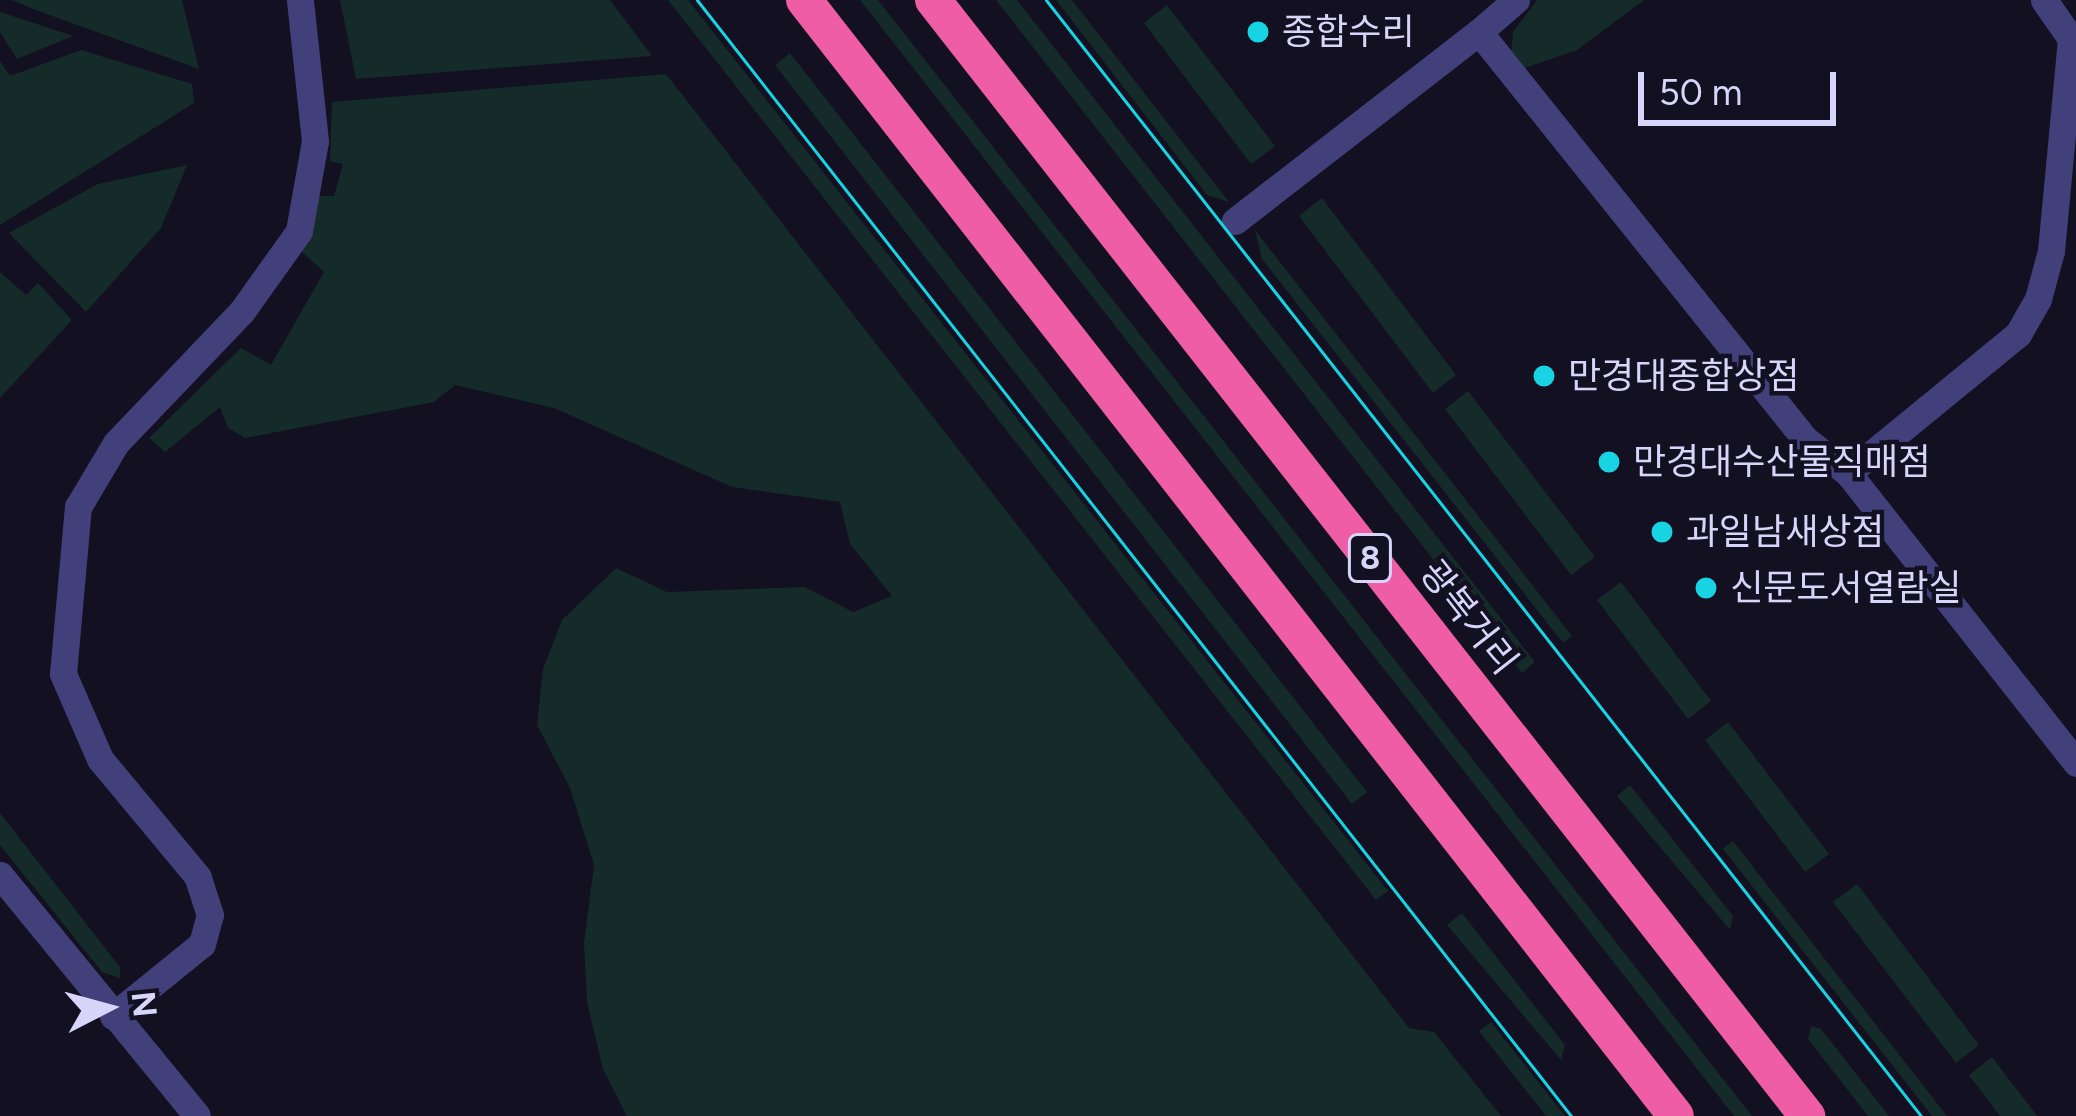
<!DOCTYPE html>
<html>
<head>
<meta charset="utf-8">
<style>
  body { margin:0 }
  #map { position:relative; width:2076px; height:1116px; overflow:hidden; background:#131021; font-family:Figtree,"Noto Sans KR",sans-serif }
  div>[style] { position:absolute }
  .green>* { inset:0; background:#142b29 }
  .street>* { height:27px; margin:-13.5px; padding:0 13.5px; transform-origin:13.5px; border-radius:13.5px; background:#41407b }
  .highway>* { height:36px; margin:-18px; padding:0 18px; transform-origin:18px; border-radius:18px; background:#ee5da6 }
  .tram>* { height:3px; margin:-1.5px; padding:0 1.5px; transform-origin:1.5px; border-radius:1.5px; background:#18d4e3 }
  .dots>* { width:33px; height:33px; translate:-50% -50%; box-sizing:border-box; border:6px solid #131021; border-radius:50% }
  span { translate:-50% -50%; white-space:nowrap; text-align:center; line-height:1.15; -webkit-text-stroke:9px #131021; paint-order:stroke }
  .shield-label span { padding:3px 9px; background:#131021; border:3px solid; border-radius:9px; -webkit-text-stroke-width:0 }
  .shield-label { font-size:33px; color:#d8d5fa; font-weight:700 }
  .poi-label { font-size:36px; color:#d8d5fa }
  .left { translate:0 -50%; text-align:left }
  .street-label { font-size:36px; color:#d8d5fa }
  .north { position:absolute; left:48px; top:948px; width:120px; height:120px; -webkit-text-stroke:9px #131021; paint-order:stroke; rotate:84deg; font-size:33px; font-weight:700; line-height:48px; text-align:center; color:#d8d5fa }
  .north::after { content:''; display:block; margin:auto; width:42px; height:54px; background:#d8d5fa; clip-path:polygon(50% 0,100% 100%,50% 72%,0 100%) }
  .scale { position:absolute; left:1638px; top:72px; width:198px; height:54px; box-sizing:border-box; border:6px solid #d8d5fa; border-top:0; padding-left:15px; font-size:36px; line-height:42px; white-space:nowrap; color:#d8d5fa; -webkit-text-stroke:9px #131021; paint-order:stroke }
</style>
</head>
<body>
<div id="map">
  <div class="green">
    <i style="clip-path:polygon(12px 0,182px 0,199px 69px,33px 9px)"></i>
    <i style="clip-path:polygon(340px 0,610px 0,652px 56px,356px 79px)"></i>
    <i style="clip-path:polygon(668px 0,688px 0,1388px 891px,1376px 900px)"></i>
    <i style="clip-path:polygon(860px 0,878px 0,1752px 1116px,1734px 1116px)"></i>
    <i style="clip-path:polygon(996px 0,1017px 0,1535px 662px,1522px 673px)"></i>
    <i style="clip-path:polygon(1056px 0,1072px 0,1229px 202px,1207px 195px)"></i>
    <i style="clip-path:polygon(1537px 0,1644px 0,1577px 50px,1522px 69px,1511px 55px,1513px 32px)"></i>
    <i style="clip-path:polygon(1167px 5px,1275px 146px,1251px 164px,1144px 23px)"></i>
    <i style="clip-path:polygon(0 12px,31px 22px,73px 36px,17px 59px,0 32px)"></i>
    <i style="clip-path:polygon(81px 50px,192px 84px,194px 103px,0 225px,0 61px,10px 76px)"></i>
    <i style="clip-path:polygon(790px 53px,1367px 792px,1352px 804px,775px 65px)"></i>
    <i style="clip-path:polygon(666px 74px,1409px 1028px,1434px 1032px,1501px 1116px,627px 1116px,603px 1069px,587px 1002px,584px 943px,594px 865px,570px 788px,537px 725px,543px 669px,562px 620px,616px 568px,667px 592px,805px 587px,853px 612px,892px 596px,850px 544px,840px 502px,732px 487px,554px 408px,455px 385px,434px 402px,245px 438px,228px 428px,220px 407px,165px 452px,149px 438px,241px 348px,271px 365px,324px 272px,301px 251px,317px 196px,334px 196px,343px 164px,330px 161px,332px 102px)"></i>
    <i style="clip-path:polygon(187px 165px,161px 228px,86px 312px,9px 233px,98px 184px)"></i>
    <i style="clip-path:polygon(1322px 198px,1456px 375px,1433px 393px,1299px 216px)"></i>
    <i style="clip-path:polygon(1255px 230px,1572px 636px,1563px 643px,1262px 259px)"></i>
    <i style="clip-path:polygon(0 272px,26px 295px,38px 283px,72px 320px,0 398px)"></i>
    <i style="clip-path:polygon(1468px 391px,1595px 557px,1571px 575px,1445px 409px)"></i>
    <i style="clip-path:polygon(1621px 582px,1711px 701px,1688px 719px,1597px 600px)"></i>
    <i style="clip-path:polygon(1728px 722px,1829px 854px,1805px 872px,1705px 740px)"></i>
    <i style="clip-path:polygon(1630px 785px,1733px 916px,1730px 930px,1617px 796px)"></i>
    <i style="clip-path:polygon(0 813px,120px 967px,120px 978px,102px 972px,0 845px)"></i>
    <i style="clip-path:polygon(1733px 841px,1947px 1116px,1932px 1116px,1723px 849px)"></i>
    <i style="clip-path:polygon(1857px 884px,1979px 1045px,1956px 1063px,1833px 902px)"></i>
    <i style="clip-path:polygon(1462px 913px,1565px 1045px,1561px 1060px,1447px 925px)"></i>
    <i style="clip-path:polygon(1491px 1022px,1565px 1116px,1546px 1116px,1479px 1031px)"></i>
    <i style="clip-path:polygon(1811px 1026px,1821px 1029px,1889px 1116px,1868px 1116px,1808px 1039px)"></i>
    <i style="clip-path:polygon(1992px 1057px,2037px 1116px,2000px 1116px,1969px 1075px)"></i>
  </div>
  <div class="street">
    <i style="left:2044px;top:0;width:47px;rotate:55.3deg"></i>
    <i style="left:2071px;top:39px;width:213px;rotate:95.4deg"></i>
    <i style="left:2051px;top:251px;width:50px;rotate:105.2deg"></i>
    <i style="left:2038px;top:299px;width:40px;rotate:119.7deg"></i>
    <i style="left:2018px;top:334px;width:220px;rotate:140.7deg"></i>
    <i style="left:1848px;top:473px;width:369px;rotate:51.8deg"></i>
    <i style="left:1479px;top:32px;width:49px;rotate:-40.9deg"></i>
    <i style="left:1235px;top:221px;width:309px;rotate:-37.8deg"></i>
    <i style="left:1479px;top:32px;width:521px;rotate:51.31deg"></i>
    <i style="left:1805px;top:439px;width:55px;rotate:38.3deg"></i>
    <i style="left:0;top:875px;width:311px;rotate:50.7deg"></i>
    <i style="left:113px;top:1016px;width:114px;rotate:-39deg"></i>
    <i style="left:202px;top:944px;width:30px;rotate:-75deg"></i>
    <i style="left:210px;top:915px;width:40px;rotate:-108deg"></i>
    <i style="left:198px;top:877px;width:153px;rotate:-129.7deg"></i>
    <i style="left:100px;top:759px;width:93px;rotate:-113.5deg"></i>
    <i style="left:63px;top:674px;width:168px;rotate:-84.9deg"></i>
    <i style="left:78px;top:507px;width:74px;rotate:-59.3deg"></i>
    <i style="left:116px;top:443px;width:182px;rotate:-46.3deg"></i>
    <i style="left:242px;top:311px;width:98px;rotate:-54.5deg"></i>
    <i style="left:299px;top:231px;width:91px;rotate:-79.9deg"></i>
    <i style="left:315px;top:141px;width:142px;rotate:-96.1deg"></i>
  </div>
  <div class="highway">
    <i style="left:804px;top:0;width:1416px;rotate:52deg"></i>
    <i style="left:933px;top:0;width:1418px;rotate:51.93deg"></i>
  </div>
  <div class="tram">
    <i style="left:697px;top:0;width:1418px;rotate:51.93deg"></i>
    <i style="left:1046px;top:0;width:1418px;rotate:51.9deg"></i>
  </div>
  <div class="dots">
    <i style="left:1258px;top:32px;background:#18d4e3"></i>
    <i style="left:1544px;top:376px;background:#18d4e3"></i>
    <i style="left:1609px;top:462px;background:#18d4e3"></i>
    <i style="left:1662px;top:532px;background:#18d4e3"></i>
    <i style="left:1706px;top:588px;background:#18d4e3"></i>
  </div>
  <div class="shield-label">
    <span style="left:1370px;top:558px">8</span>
  </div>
  <div class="poi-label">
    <span class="left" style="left:1282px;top:32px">종합수리</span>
    <span class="left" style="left:1568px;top:376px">만경대종합상점</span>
    <span class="left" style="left:1633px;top:462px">만경대수산물직매점</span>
    <span class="left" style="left:1686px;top:532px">과일남새상점</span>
    <span class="left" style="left:1730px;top:588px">신문도서열람실</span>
  </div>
  <div class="street-label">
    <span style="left:1469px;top:617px;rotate:52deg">광복거리</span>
  </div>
  <div class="north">N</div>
  <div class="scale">50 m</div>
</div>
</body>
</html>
